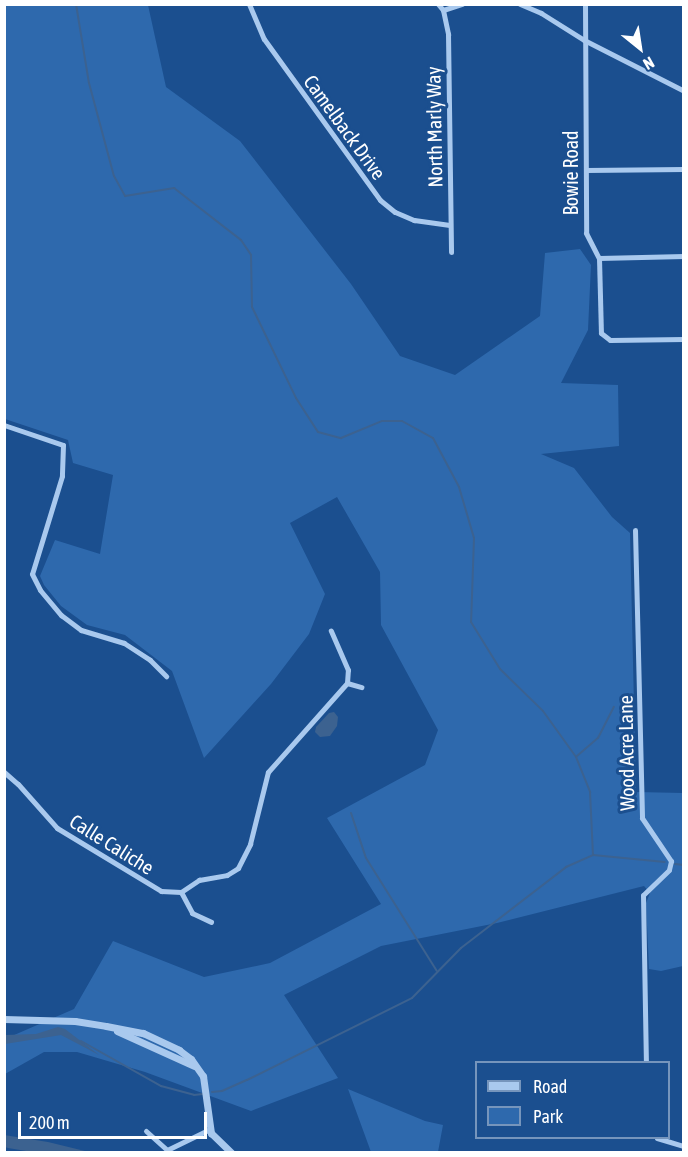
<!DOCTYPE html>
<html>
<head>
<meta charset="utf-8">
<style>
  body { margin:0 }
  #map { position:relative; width:688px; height:1157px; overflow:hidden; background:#1b4f8f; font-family:"Asap Condensed",sans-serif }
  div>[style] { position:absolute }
  .green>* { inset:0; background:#2e69ad }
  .water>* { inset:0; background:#3c6290 }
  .stream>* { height:2px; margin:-1px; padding:0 1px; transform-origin:1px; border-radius:1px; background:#3c6290 }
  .minor>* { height:5px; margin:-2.5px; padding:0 2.5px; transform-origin:2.5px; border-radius:2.5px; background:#a9c9ee }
  .tertiary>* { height:7px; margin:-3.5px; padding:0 3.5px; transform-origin:3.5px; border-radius:3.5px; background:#a9c9ee }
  span { translate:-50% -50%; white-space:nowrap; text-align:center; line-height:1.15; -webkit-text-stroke:6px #1b4f8f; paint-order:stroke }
  .street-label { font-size:20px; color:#fff }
  .frame { position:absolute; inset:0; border:6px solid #fff; pointer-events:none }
  .legend { position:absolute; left:475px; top:1061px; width:195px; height:78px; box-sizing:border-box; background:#1b4f8f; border:2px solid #7695bc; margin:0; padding:8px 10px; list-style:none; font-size:18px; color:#fff }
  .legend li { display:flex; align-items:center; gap:12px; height:30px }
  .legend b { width:30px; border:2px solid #7695bc }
  .north { position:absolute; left:610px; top:18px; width:60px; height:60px; -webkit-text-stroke:4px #1b4f8f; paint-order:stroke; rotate:150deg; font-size:16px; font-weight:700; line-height:24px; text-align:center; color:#fff }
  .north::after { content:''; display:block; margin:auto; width:21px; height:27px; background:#fff; clip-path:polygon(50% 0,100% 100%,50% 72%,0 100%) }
  .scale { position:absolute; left:18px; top:1112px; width:189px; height:27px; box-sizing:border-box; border:3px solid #fff; border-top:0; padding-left:8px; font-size:18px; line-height:21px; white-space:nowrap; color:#fff; -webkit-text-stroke:4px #1b4f8f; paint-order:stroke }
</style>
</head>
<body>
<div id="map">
  <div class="green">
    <i style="clip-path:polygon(5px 5px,148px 5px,166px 87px,240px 141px,351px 284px,400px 356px,455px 375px,540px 316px,545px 253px,580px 249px,591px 265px,588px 330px,561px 383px,618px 385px,619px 446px,541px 454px,574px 468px,612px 517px,630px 533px,636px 792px,683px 793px,683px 966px,661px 971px,649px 969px,646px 903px,650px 893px,644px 886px,497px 923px,381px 946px,284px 995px,338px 1078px,251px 1111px,145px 1072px,77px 1052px,44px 1052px,5px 1074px,5px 1039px,74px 1009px,113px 941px,204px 977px,270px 963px,381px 904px,327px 818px,425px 765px,438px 730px,381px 625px,380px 572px,337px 497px,290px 523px,325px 594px,309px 634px,271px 684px,204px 758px,172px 671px,125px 635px,87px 625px,61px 606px,44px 585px,40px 576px,55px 540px,100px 554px,113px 475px,73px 463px,68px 440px,5px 419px)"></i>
    <i style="clip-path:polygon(348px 1089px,425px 1121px,443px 1125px,438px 1152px,371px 1152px)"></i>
  </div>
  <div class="water">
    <i style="clip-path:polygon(334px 712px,338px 717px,337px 726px,330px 736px,320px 737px,315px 732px,316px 727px,329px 713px)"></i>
    <i style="clip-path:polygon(58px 1027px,65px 1029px,99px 1055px,61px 1035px,5px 1044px,5px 1035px,36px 1034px)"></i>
    <i style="clip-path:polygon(4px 1135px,48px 1142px,89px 1152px,32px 1152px,8px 1148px,5px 1147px)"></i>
  </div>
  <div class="stream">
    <i style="left:76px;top:4px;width:80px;rotate:80.7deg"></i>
    <i style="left:89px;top:83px;width:96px;rotate:75deg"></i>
    <i style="left:114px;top:176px;width:23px;rotate:61deg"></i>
    <i style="left:125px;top:196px;width:50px;rotate:-9.3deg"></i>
    <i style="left:174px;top:188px;width:85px;rotate:37.8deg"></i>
    <i style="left:241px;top:240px;width:18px;rotate:56deg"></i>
    <i style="left:251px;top:255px;width:52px;rotate:88.9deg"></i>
    <i style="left:252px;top:307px;width:101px;rotate:64.2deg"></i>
    <i style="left:296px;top:398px;width:40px;rotate:57.1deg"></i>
    <i style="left:318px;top:432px;width:24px;rotate:15deg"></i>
    <i style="left:341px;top:438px;width:44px;rotate:-22.5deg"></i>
    <i style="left:382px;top:421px;width:20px"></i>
    <i style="left:402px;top:421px;width:35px;rotate:29deg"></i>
    <i style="left:433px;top:438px;width:55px;rotate:62deg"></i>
    <i style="left:459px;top:487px;width:53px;rotate:73.6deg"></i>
    <i style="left:474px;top:538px;width:84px;rotate:92deg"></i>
    <i style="left:471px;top:622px;width:55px;rotate:58.3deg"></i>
    <i style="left:500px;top:669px;width:60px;rotate:44.3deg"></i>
    <i style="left:543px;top:711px;width:57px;rotate:54.3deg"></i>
    <i style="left:576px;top:757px;width:38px;rotate:68deg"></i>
    <i style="left:590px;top:792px;width:63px;rotate:87.3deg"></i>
    <i style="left:577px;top:756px;width:28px;rotate:-41deg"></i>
    <i style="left:598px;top:738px;width:35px;rotate:-63deg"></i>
    <i style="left:351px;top:813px;width:47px;rotate:71.6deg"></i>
    <i style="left:366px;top:858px;width:133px;rotate:57.9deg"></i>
    <i style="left:675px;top:864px;width:9px;rotate:6deg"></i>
    <i style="left:81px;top:1041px;width:92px;rotate:29.4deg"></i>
    <i style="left:161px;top:1086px;width:34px;rotate:15deg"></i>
    <i style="left:194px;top:1095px;width:9px;rotate:-6deg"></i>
    <i style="left:212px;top:1092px;width:10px;rotate:-6deg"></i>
    <i style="left:222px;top:1091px;width:27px;rotate:-24deg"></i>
    <i style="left:247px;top:1080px;width:184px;rotate:-26.4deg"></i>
    <i style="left:412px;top:998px;width:70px;rotate:-45.6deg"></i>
    <i style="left:461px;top:948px;width:133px;rotate:-37.6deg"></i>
    <i style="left:566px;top:867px;width:30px;rotate:-24deg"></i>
    <i style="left:593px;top:855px;width:72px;rotate:5.6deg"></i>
  </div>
  <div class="minor">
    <i style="left:249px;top:4px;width:38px;rotate:67deg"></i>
    <i style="left:264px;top:39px;width:198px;rotate:54.2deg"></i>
    <i style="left:380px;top:200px;width:19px;rotate:39deg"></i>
    <i style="left:395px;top:212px;width:21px;rotate:23deg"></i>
    <i style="left:414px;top:220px;width:36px;rotate:8deg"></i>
    <i style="left:438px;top:4px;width:8px;rotate:50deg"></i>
    <i style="left:443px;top:10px;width:25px;rotate:78deg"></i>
    <i style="left:448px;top:34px;width:218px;rotate:89.2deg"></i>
    <i style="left:520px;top:4px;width:23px;rotate:23deg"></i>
    <i style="left:541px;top:13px;width:51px;rotate:32.1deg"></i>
    <i style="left:584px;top:40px;width:112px;rotate:27deg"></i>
    <i style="left:585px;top:4px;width:229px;rotate:89.7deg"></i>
    <i style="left:586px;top:233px;width:28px;rotate:63deg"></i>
    <i style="left:599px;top:258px;width:75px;rotate:88.5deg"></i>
    <i style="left:601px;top:333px;width:11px;rotate:38deg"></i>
    <i style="left:610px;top:340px;width:74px;rotate:-0.8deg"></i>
    <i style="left:443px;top:10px;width:20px;rotate:-18deg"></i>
    <i style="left:586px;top:170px;width:98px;rotate:-0.6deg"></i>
    <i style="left:599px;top:258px;width:85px;rotate:-1.3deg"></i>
    <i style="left:4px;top:425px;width:62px;rotate:18.7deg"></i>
    <i style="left:63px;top:445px;width:31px;rotate:92deg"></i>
    <i style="left:62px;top:476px;width:102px;rotate:107deg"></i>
    <i style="left:32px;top:574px;width:18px;rotate:63deg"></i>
    <i style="left:40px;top:590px;width:33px;rotate:50deg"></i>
    <i style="left:61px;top:615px;width:25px;rotate:37deg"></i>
    <i style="left:81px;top:630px;width:45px;rotate:16.8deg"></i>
    <i style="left:124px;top:643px;width:31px;rotate:33deg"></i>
    <i style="left:150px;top:660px;width:23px;rotate:45deg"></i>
    <i style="left:635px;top:530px;width:288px;rotate:88.6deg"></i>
    <i style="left:642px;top:818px;width:52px;rotate:56deg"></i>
    <i style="left:671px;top:861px;width:9px;rotate:103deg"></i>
    <i style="left:669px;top:870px;width:36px;rotate:136deg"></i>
    <i style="left:643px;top:895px;width:167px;rotate:89deg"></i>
    <i style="left:347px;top:683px;width:15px;rotate:16deg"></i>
    <i style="left:4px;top:772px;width:18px;rotate:41deg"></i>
    <i style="left:18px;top:784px;width:59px;rotate:48.4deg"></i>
    <i style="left:57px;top:828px;width:122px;rotate:31.2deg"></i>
    <i style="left:161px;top:891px;width:20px;rotate:3deg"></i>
    <i style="left:181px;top:892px;width:24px;rotate:62deg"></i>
    <i style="left:192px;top:913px;width:21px;rotate:25deg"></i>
    <i style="left:181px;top:892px;width:22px;rotate:-34deg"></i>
    <i style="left:199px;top:880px;width:28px;rotate:-10deg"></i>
    <i style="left:227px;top:875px;width:13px;rotate:-32deg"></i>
    <i style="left:238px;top:868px;width:27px;rotate:-63deg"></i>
    <i style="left:250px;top:844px;width:74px;rotate:-76deg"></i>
    <i style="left:268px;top:772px;width:119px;rotate:-48.4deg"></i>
    <i style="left:347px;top:683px;width:13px;rotate:-86deg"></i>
    <i style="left:348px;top:670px;width:43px;rotate:-113.6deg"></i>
    <i style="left:146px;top:1131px;width:28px;rotate:42deg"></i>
    <i style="left:167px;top:1150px;width:48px;rotate:-26deg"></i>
    <i style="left:657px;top:1138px;width:28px;rotate:17deg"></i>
  </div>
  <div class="tertiary">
    <i style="left:4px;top:1019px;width:71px;rotate:1.6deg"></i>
    <i style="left:75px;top:1021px;width:31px;rotate:9deg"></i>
    <i style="left:106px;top:1026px;width:38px;rotate:11deg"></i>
    <i style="left:143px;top:1033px;width:40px;rotate:25deg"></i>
    <i style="left:179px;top:1050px;width:15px;rotate:37deg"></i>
    <i style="left:191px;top:1059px;width:21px;rotate:55deg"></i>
    <i style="left:203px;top:1076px;width:58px;rotate:82deg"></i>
    <i style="left:211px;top:1133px;width:28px;rotate:44deg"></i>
    <i style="left:117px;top:1031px;width:85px;rotate:24.4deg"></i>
  </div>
  <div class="street-label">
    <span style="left:345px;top:127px;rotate:54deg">Camelback Drive</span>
    <span style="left:434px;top:127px;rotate:-91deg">North Marly Way</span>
    <span style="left:570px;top:173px;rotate:-90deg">Bowie Road</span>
    <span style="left:626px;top:753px;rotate:-91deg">Wood Acre Lane</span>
    <span style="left:112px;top:844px;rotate:32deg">Calle Caliche</span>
  </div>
  <div class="frame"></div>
  <ul class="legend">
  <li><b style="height:8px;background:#a9c9ee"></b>Road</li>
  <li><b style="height:16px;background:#2e69ad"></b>Park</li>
  </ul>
  <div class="north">N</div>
  <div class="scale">200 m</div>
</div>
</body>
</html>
